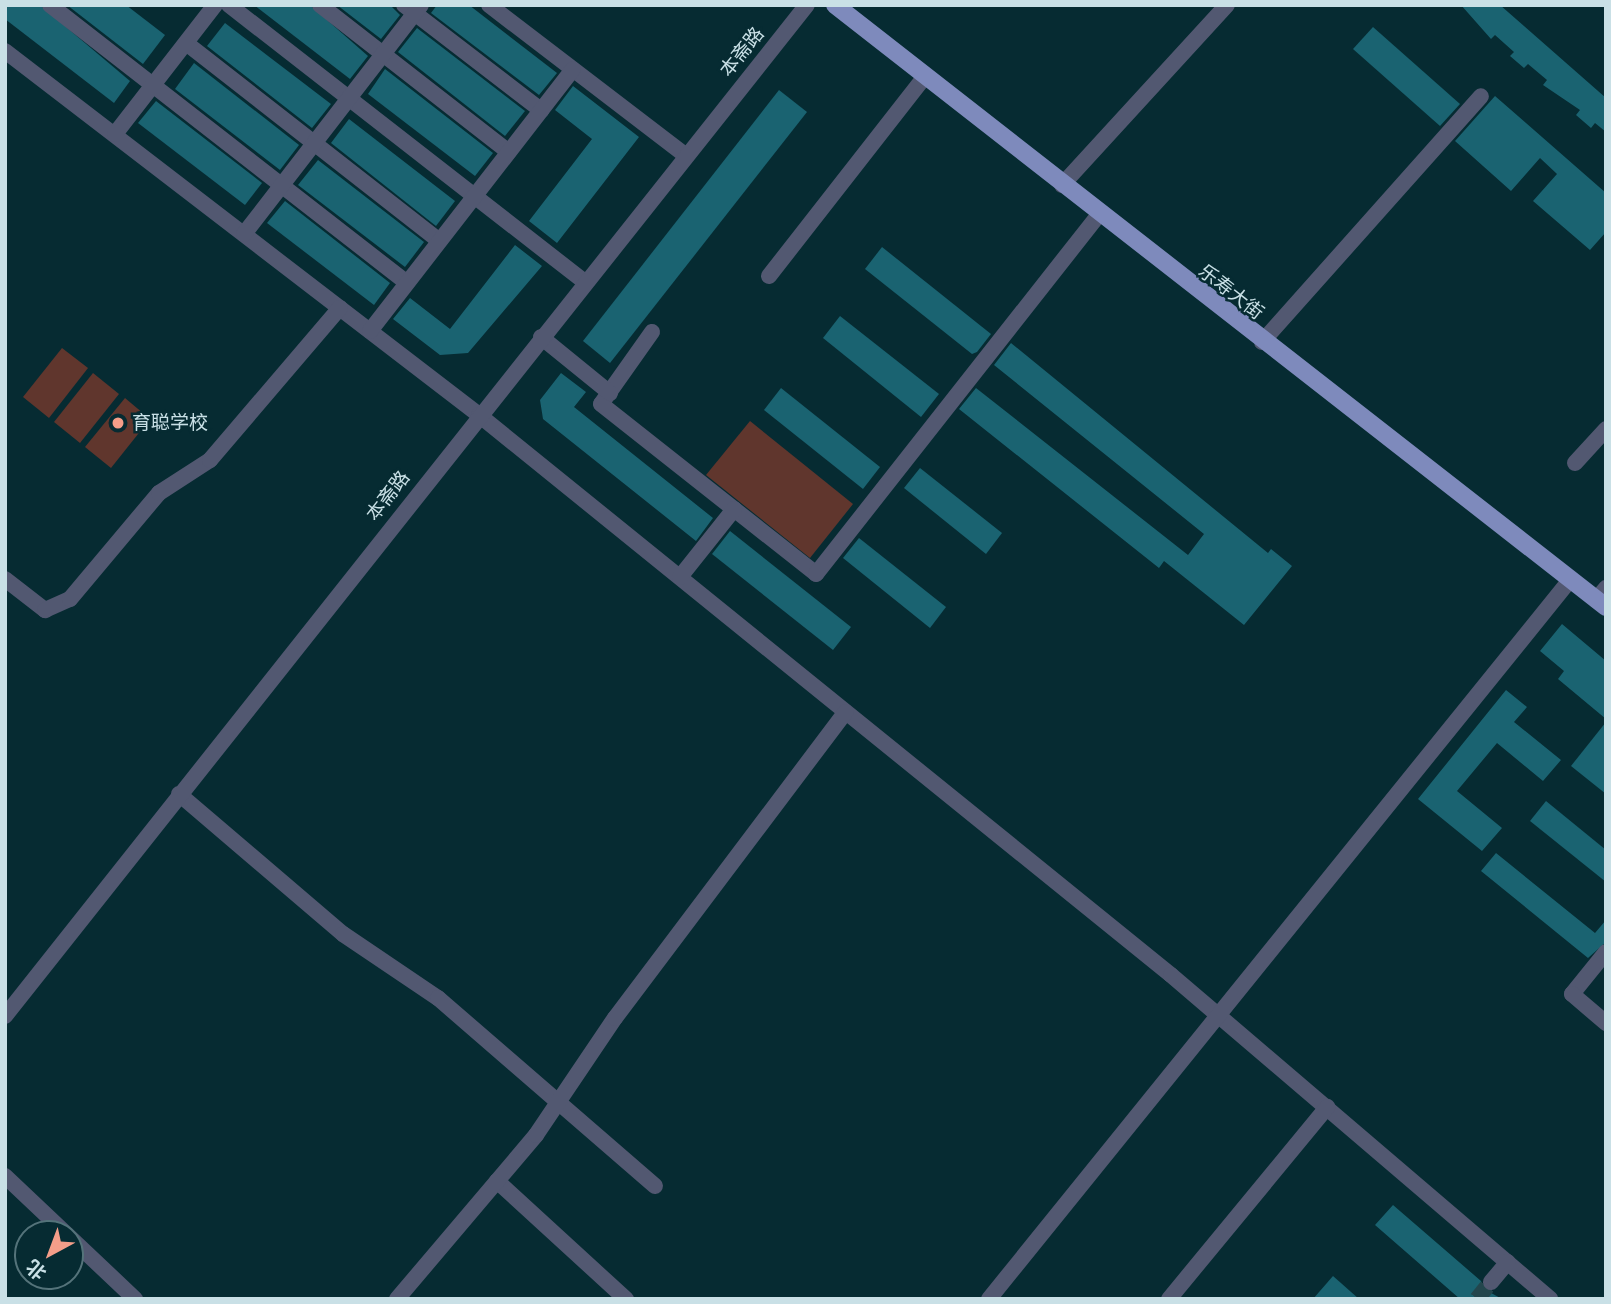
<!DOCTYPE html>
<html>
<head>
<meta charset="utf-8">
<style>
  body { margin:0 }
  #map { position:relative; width:1611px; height:1304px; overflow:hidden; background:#062b32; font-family:Figtree,"Noto Sans SC",sans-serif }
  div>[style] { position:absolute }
  .green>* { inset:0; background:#60362d }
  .building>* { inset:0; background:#1a6371 }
  .minor-tunnel>* { height:16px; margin-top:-8px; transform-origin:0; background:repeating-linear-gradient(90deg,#23464d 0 16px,transparent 0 24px) }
  .minor>* { height:16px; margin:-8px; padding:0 8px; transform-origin:8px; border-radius:8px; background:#525871 }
  .major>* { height:18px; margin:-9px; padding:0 9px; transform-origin:9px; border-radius:9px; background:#7e8abc }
  .dots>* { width:19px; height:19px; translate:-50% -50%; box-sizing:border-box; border:4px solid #062b32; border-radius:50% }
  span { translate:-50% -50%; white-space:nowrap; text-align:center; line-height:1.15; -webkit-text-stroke:5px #062b32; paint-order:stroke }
  .street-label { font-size:19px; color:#c9e0e6 }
  .poi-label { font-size:19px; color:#c9e0e6 }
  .left { translate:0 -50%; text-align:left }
  .frame { position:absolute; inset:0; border:7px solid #c9e0e6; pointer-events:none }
  .north { position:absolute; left:14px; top:1220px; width:70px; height:70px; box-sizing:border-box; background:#062b32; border:2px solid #54737a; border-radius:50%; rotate:221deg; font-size:19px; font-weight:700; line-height:28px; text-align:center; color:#c9e0e6 }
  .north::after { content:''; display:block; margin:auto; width:24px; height:32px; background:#f49e89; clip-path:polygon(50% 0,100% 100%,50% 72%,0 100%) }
</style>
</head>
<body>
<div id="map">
  <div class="green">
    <i style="clip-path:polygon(62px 348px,88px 368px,49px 418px,23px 397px)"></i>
    <i style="clip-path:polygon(93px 373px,119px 394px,80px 443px,54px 422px)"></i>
    <i style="clip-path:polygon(125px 398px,150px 419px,111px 468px,85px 447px)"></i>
    <i style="clip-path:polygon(750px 421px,853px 504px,810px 558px,706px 475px)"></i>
  </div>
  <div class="building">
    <i style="clip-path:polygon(5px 5px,40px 5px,130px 81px,114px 103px,5px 19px)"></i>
    <i style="clip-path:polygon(67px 5px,126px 5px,165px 35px,143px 64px)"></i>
    <i style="clip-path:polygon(254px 5px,310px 5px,368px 56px,350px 79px)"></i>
    <i style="clip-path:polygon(337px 5px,390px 5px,400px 15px,381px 39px)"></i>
    <i style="clip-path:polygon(437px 5px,469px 5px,557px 73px,539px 95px,431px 13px)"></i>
    <i style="clip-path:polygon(1461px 5px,1500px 5px,1606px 98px,1606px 132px,1595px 123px,1591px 128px,1576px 115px,1580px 110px,1543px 85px,1547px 80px,1528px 64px,1524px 68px,1510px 56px,1514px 52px,1495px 35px,1491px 39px)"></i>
    <i style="clip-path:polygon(225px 23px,331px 104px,312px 128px,207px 46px)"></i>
    <i style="clip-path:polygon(1373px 27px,1460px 104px,1440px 126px,1353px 49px)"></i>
    <i style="clip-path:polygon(417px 28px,525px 111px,505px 136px,398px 52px)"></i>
    <i style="clip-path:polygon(194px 63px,299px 145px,280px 170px,175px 89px)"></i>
    <i style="clip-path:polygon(385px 69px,493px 153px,475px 176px,368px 94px)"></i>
    <i style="clip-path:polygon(573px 86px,639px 137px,557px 243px,529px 221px,592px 139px,555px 110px)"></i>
    <i style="clip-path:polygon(779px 90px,807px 112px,610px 363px,583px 341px)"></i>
    <i style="clip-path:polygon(1495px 96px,1606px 193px,1606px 232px,1590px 250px,1533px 201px,1557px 174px,1540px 158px,1511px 191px,1455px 141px)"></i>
    <i style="clip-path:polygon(156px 101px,262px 183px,245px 205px,138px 123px)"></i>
    <i style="clip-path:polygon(349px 119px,455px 201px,436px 226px,331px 143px)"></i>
    <i style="clip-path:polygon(318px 160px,424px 242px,405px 267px,298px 185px)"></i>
    <i style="clip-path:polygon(285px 201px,390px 283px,374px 305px,267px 223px)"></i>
    <i style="clip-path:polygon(515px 245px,542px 266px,468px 353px,440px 355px,393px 319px,410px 298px,450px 329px)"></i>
    <i style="clip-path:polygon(882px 247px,991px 334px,977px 352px,972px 354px,865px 269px)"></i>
    <i style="clip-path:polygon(840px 316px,939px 394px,921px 417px,823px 338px)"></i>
    <i style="clip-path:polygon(1011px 343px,1268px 553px,1271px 549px,1292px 566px,1244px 625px,1164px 561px,1159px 568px,959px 409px,976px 388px,1188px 555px,1204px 534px,994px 365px)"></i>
    <i style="clip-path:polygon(561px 373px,586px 392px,574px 407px,713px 518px,696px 541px,543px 419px,540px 400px)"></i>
    <i style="clip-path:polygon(781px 388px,880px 467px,863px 489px,764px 410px)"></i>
    <i style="clip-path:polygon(920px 468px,1002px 533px,986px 554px,904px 488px)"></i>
    <i style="clip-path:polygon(730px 531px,851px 627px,833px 650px,712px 554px)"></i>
    <i style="clip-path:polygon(859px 538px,946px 607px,930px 628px,843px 558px)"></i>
    <i style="clip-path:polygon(1562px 624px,1606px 661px,1606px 719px,1558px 679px,1564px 671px,1540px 651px)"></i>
    <i style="clip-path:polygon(1506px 690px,1527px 707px,1514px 722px,1561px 760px,1543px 781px,1497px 743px,1457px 791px,1502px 828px,1482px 851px,1418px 799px)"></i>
    <i style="clip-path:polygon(1606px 722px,1606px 794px,1571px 766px)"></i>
    <i style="clip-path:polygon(1546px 801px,1606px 850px,1606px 882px,1530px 821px)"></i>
    <i style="clip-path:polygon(1496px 853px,1595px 933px,1606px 920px,1606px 942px,1588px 958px,1481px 871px)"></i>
    <i style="clip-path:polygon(1393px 1205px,1481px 1281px,1484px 1289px,1502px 1299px,1460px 1299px,1375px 1225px)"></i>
    <i style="clip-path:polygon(1333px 1276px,1359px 1299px,1313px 1299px)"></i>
  </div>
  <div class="minor-tunnel">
    <i style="left:1477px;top:1299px;width:22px;rotate:-51deg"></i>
  </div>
  <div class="minor">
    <i style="left:50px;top:5px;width:452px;rotate:37.9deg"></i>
    <i style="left:229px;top:5px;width:451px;rotate:37.9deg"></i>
    <i style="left:320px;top:5px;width:239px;rotate:37.9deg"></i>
    <i style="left:404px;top:5px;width:173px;rotate:37.5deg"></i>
    <i style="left:489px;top:5px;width:247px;rotate:37.4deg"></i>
    <i style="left:186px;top:43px;width:321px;rotate:38deg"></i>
    <i style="left:5px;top:51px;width:598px;rotate:37.52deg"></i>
    <i style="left:479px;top:415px;width:890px;rotate:38.98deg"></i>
    <i style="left:1171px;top:975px;width:499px;rotate:40.5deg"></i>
    <i style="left:115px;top:134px;width:163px;rotate:-52.2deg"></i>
    <i style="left:1062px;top:185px;width:244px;rotate:-47.5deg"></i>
    <i style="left:244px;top:234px;width:289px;rotate:-52.3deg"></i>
    <i style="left:769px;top:276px;width:254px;rotate:-52deg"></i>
    <i style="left:370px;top:331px;width:331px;rotate:-52.2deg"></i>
    <i style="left:652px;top:332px;width:88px;rotate:125.3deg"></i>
    <i style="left:601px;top:404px;width:274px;rotate:38.3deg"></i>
    <i style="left:816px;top:574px;width:458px;rotate:-51.8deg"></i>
    <i style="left:541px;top:337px;width:89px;rotate:39.1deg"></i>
    <i style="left:1262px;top:342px;width:329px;rotate:-48.3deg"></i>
    <i style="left:1575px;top:463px;width:46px;rotate:-47.6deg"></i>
    <i style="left:680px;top:577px;width:87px;rotate:-51.5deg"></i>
    <i style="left:5px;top:579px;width:51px;rotate:37.8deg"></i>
    <i style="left:45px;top:610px;width:27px;rotate:-24deg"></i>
    <i style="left:70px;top:599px;width:138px;rotate:-50deg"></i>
    <i style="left:159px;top:493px;width:61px;rotate:-32.9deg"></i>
    <i style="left:210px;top:460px;width:200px;rotate:-49.5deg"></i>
    <i style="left:1596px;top:600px;width:16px;rotate:-50deg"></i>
    <i style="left:179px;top:794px;width:216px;rotate:40.5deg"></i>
    <i style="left:343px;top:934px;width:115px;rotate:34deg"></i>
    <i style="left:438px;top:998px;width:287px;rotate:40.9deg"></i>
    <i style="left:1606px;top:952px;width:54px;rotate:129deg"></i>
    <i style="left:1572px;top:994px;width:45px;rotate:40.5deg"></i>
    <i style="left:5px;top:1016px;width:1290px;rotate:-51.58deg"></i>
    <i style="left:5px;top:1176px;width:179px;rotate:43.4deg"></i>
    <i style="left:497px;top:1181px;width:175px;rotate:42.5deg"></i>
    <i style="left:1491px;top:1282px;width:26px;rotate:-50deg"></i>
    <i style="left:397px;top:1299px;width:215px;rotate:-49.7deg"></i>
    <i style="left:536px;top:1135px;width:141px;rotate:-56deg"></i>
    <i style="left:615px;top:1018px;width:383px;rotate:-53deg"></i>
    <i style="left:989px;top:1299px;width:924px;rotate:-51.06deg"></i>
    <i style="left:1169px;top:1299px;width:249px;rotate:-50.5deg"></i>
  </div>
  <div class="major">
    <i style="left:835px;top:5px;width:978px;rotate:37.98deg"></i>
  </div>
  <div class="dots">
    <i style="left:118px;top:423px;background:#f49e89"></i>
  </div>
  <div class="street-label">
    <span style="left:742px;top:52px;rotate:-51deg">本斋路</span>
    <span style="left:1231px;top:292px;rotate:38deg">乐寿大街</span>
    <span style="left:388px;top:496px;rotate:-52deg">本斋路</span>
  </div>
  <div class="poi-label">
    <span class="left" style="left:132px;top:423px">育聪学校</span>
  </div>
  <div class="frame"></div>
  <div class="north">北</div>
</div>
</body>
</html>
